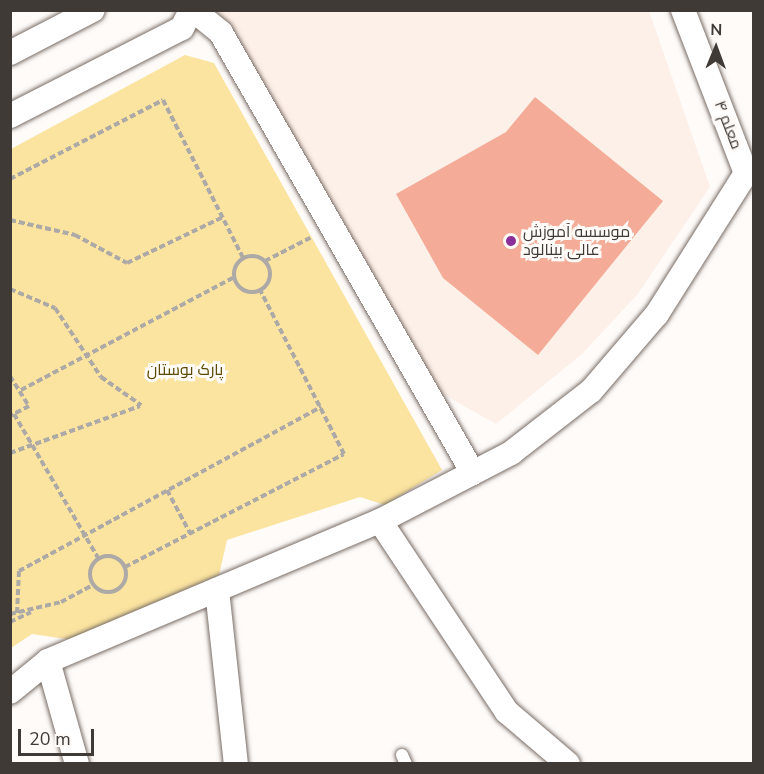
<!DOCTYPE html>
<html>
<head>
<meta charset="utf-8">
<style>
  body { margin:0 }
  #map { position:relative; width:764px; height:774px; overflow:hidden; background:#fefbf9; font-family:"Nunito Sans",Cairo,sans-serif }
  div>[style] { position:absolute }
  .built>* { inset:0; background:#fdf0e8 }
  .green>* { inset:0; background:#fbe4a0 }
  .building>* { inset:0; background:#f4ac98 }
  .path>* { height:4px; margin-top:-2px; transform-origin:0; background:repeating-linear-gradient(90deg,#ada9a6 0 6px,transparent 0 9px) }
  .path>.ring { margin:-2px; padding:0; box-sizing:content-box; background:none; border:4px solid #ada9a6; border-radius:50% }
  .roads { filter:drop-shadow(0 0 2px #796d65) drop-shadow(0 0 2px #796d65) }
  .service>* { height:12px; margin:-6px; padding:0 6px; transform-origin:6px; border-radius:6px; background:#fff }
  .minor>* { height:24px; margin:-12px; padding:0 12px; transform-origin:12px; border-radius:12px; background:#fff }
  .dots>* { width:16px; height:16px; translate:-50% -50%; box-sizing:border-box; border:3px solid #fefbf9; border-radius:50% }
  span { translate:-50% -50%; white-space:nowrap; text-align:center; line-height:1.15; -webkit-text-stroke:6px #fefbf9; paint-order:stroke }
  .street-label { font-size:16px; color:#403a36 }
  .poi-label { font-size:16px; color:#403a36 }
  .left { translate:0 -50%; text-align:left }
  .park-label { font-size:16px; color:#5c4900 }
  .frame { position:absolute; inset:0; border:12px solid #403a36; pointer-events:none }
  .north { position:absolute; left:686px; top:18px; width:60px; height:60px; -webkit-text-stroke:4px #fefbf9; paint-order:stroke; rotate:1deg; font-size:16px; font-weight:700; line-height:24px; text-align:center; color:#403a36 }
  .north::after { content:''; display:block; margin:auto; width:21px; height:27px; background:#403a36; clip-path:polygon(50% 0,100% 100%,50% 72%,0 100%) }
  .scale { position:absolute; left:18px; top:729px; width:76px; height:27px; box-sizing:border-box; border:3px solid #403a36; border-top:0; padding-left:8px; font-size:18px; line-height:21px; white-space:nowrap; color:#403a36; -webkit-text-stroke:4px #fefbf9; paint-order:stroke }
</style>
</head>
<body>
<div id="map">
  <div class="built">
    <i style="clip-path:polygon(212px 11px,649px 11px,710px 187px,637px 295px,582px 354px,496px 424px,434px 389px)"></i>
  </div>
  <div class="green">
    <i style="clip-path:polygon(185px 55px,214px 63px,442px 470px,385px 505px,360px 497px,227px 540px,219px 575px,73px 640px,32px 634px,11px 648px,11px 149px)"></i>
  </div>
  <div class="building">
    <i style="clip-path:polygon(535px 97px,663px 201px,538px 355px,443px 278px,396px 194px,506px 132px)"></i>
  </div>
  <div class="path">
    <i style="left:10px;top:179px;width:172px;rotate:-27.3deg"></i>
    <i style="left:163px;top:100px;width:177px;rotate:63.1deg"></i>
    <i style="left:10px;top:220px;width:67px;rotate:13deg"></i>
    <i style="left:75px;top:235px;width:59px;rotate:28.3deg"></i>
    <i style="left:127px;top:263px;width:106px;rotate:-25.6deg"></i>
    <i class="ring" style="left:234px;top:256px;width:32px;height:32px"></i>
    <i style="left:265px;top:261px;width:51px;rotate:-27.1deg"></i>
    <i style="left:10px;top:289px;width:49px;rotate:22.9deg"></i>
    <i style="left:55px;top:308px;width:83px;rotate:56.3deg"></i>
    <i style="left:101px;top:377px;width:49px;rotate:35deg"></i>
    <i style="left:10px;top:376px;width:36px;rotate:58deg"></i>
    <i style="left:29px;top:406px;width:21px;rotate:152deg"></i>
    <i style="left:21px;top:390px;width:241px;rotate:-27.9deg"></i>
    <i style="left:14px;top:414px;width:167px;rotate:59.7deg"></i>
    <i style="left:10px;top:453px;width:138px;rotate:-19.9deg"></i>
    <i style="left:167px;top:490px;width:49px;rotate:61.9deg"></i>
    <i class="ring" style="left:90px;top:556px;width:32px;height:32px"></i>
    <i style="left:125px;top:567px;width:246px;rotate:-27.3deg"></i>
    <i style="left:344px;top:454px;width:184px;rotate:-117.1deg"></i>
    <i style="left:17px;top:613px;width:42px;rotate:-87.3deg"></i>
    <i style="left:19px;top:571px;width:344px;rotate:-28.5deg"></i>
    <i style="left:10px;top:614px;width:52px;rotate:-13.2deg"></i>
    <i style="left:61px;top:602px;width:36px;rotate:-28deg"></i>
    <i style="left:10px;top:622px;width:23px;rotate:-25deg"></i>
  </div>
  <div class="roads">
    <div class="service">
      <i style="left:402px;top:755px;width:10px;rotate:66deg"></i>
    </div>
    <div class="minor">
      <i style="left:193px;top:10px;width:36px;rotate:39deg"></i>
      <i style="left:221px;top:33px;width:507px;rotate:60.2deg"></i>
      <i style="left:683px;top:10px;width:175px;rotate:68.9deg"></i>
      <i style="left:10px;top:53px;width:93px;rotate:-27.4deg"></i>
      <i style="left:10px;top:116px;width:193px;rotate:-27.1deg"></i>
      <i style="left:182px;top:28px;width:20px;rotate:-63deg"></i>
      <i style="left:380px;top:521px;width:229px;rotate:56.4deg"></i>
      <i style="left:507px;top:712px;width:80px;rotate:40.4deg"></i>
      <i style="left:217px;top:590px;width:175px;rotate:83.8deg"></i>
      <i style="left:48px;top:661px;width:107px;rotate:74.3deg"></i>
      <i style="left:10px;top:692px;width:49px;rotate:-39.2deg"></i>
      <i style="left:48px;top:661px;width:360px;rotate:-22.9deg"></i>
      <i style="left:380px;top:521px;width:148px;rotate:-27.4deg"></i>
      <i style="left:511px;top:453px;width:101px;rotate:-37.8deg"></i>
      <i style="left:591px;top:391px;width:101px;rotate:-49.4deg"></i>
      <i style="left:657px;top:314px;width:167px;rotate:-57.7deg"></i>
    </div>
  </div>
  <div class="dots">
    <i style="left:511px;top:241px;background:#8a2e99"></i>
  </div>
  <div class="street-label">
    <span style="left:728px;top:125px;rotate:69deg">معلم ۴</span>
  </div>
  <div class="poi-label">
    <span class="left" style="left:523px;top:241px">موسسه آموزش<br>عالی بینالود</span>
  </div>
  <div class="park-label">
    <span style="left:185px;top:370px">پارک بوستان</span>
  </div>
  <div class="frame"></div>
  <div class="north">N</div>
  <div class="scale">20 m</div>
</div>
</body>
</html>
